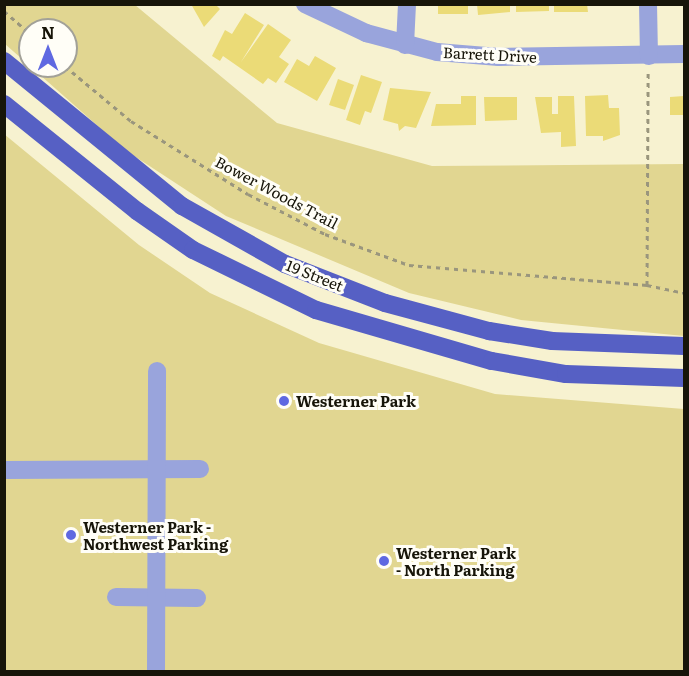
<!DOCTYPE html>
<html>
<head>
<meta charset="utf-8">
<style>
  body { margin:0 }
  #map { position:relative; width:689px; height:676px; overflow:hidden; background:#f7f2d0; font-family:Literata,serif }
  div>[style] { position:absolute }
  .green>* { inset:0; background:#e1d691 }
  .building>* { inset:0; background:#ebdb77 }
  .path>* { height:3px; margin-top:-1.5px; transform-origin:0; background:repeating-linear-gradient(90deg,#9a967d 0 4.5px,transparent 0 9px) }
  .minor>* { height:18px; margin:-9px; padding:0 9px; transform-origin:9px; border-radius:9px; background:#99a4dc }
  .major>* { height:18px; margin:-9px; padding:0 9px; transform-origin:9px; border-radius:9px; background:#5660c4 }
  .dots>* { width:16px; height:16px; translate:-50% -50%; box-sizing:border-box; border:3px solid #fffef7; border-radius:50% }
  span { translate:-50% -50%; white-space:nowrap; text-align:center; line-height:1.15; -webkit-text-stroke:6px #fffef7; paint-order:stroke }
  .street-label { font-size:15px; color:#171509 }
  .poi-label { font-size:15px; color:#171509; font-weight:700 }
  .left { translate:0 -50%; text-align:left }
  .frame { position:absolute; inset:0; border:6px solid #171509; pointer-events:none }
  .north { position:absolute; left:18px; top:18px; width:60px; height:60px; box-sizing:border-box; background:#fffef7; border:2px solid #a2a198; border-radius:50%; rotate:0deg; font-size:16px; font-weight:700; line-height:24px; text-align:center; color:#171509 }
  .north::after { content:''; display:block; margin:auto; width:21px; height:27px; background:#5f69e1; clip-path:polygon(50% 0,100% 100%,50% 72%,0 100%) }
</style>
</head>
<body>
<div id="map">
  <div class="green">
    <i style="clip-path:polygon(evenodd,5px 5px,135px 5px,277px 123px,432px 166px,684px 164px,684px 336px,521px 320px,409px 293px,226px 216px,125px 150px,5px 44px,5px 5px,30px 30px,66px 30px,66px 66px,30px 66px,30px 30px)"></i>
    <i style="clip-path:polygon(4px 134px,139px 245px,210px 293px,319px 343px,495px 394px,684px 409px,684px 671px,5px 671px)"></i>
  </div>
  <div class="building">
    <i style="clip-path:polygon(191px 4px,215px 4px,220px 9px,204px 27px)"></i>
    <i style="clip-path:polygon(438px 4px,468px 4px,468px 14px,438px 14px)"></i>
    <i style="clip-path:polygon(477px 4px,510px 4px,510px 12px,478px 15px)"></i>
    <i style="clip-path:polygon(516px 4px,549px 4px,549px 11px,516px 12px)"></i>
    <i style="clip-path:polygon(554px 4px,587px 4px,588px 12px,554px 12px)"></i>
    <i style="clip-path:polygon(245px 13px,264px 25px,241px 62px,268px 24px,291px 40px,279px 57px,289px 64px,276px 83px,268px 78px,263px 84px,223px 56px,220px 61px,212px 56px,225px 30px,232px 34px)"></i>
    <i style="clip-path:polygon(315px 56px,336px 68px,317px 101px,284px 82px,297px 59px,309px 66px)"></i>
    <i style="clip-path:polygon(361px 75px,382px 82px,371px 113px,365px 111px,360px 125px,346px 120px)"></i>
    <i style="clip-path:polygon(338px 79px,354px 85px,345px 110px,329px 105px)"></i>
    <i style="clip-path:polygon(390px 88px,431px 92px,416px 128px,405px 126px,399px 131px,398px 124px,383px 120px)"></i>
    <i style="clip-path:polygon(608px 95px,609px 108px,619px 108px,620px 135px,603px 141px,603px 136px,586px 136px,585px 96px)"></i>
    <i style="clip-path:polygon(461px 96px,476px 96px,476px 125px,431px 126px,436px 104px,461px 104px)"></i>
    <i style="clip-path:polygon(558px 96px,574px 96px,576px 146px,561px 147px,561px 132px,541px 133px,535px 97px,552px 97px,552px 114px,558px 114px)"></i>
    <i style="clip-path:polygon(684px 96px,684px 115px,670px 115px,670px 97px)"></i>
    <i style="clip-path:polygon(484px 97px,517px 97px,517px 120px,485px 121px)"></i>
  </div>
  <div class="path">
    <i style="left:4px;top:11px;width:35px;rotate:41deg"></i>
    <i style="left:65px;top:66px;width:86px;rotate:39.8deg"></i>
    <i style="left:131px;top:121px;width:138px;rotate:32deg"></i>
    <i style="left:248px;top:194px;width:87px;rotate:27.5deg"></i>
    <i style="left:325px;top:234px;width:90px;rotate:20.3deg"></i>
    <i style="left:409px;top:265px;width:239px;rotate:4.8deg"></i>
    <i style="left:647px;top:285px;width:38px;rotate:12deg"></i>
    <i style="left:647px;top:285px;width:212px;rotate:-89.7deg"></i>
  </div>
  <div class="minor">
    <i style="left:305px;top:4px;width:68px;rotate:25.4deg"></i>
    <i style="left:366px;top:33px;width:73px;rotate:15deg"></i>
    <i style="left:437px;top:52px;width:62px;rotate:4.6deg"></i>
    <i style="left:499px;top:57px;width:185px;rotate:-0.9deg"></i>
    <i style="left:648px;top:4px;width:52px;rotate:88.9deg"></i>
    <i style="left:405px;top:45px;width:41px;rotate:-87.2deg"></i>
    <i style="left:4px;top:470px;width:196px;rotate:-0.3deg"></i>
    <i style="left:116px;top:597px;width:81px;rotate:0.7deg"></i>
    <i style="left:156px;top:672px;width:301px;rotate:-89.8deg"></i>
  </div>
  <div class="major">
    <i style="left:4px;top:61px;width:230px;rotate:39.2deg"></i>
    <i style="left:182px;top:206px;width:118px;rotate:29.4deg"></i>
    <i style="left:285px;top:264px;width:107px;rotate:21.3deg"></i>
    <i style="left:385px;top:303px;width:108px;rotate:15.1deg"></i>
    <i style="left:489px;top:331px;width:64px;rotate:9deg"></i>
    <i style="left:552px;top:341px;width:132px;rotate:2.2deg"></i>
    <i style="left:4px;top:104px;width:171px;rotate:38.8deg"></i>
    <i style="left:137px;top:211px;width:68px;rotate:34.9deg"></i>
    <i style="left:193px;top:250px;width:137px;rotate:26deg"></i>
    <i style="left:316px;top:310px;width:183px;rotate:16.2deg"></i>
    <i style="left:492px;top:361px;width:75px;rotate:10deg"></i>
    <i style="left:566px;top:374px;width:118px;rotate:1.9deg"></i>
  </div>
  <div class="dots">
    <i style="left:284px;top:401px;background:#5f69e1"></i>
    <i style="left:71px;top:535px;background:#5f69e1"></i>
    <i style="left:384px;top:561px;background:#5f69e1"></i>
  </div>
  <div class="street-label">
    <span style="left:490px;top:54px;rotate:3deg">Barrett Drive</span>
    <span style="left:277px;top:192px;rotate:28deg">Bower Woods Trail</span>
    <span style="left:315px;top:275px;rotate:22deg">19 Street</span>
  </div>
  <div class="poi-label">
    <span class="left" style="left:296px;top:401px">Westerner Park</span>
    <span class="left" style="left:83px;top:535px">Westerner Park -<br>Northwest Parking</span>
    <span class="left" style="left:396px;top:561px">Westerner Park<br>- North Parking</span>
  </div>
  <div class="frame"></div>
  <div class="north">N</div>
</div>
</body>
</html>
